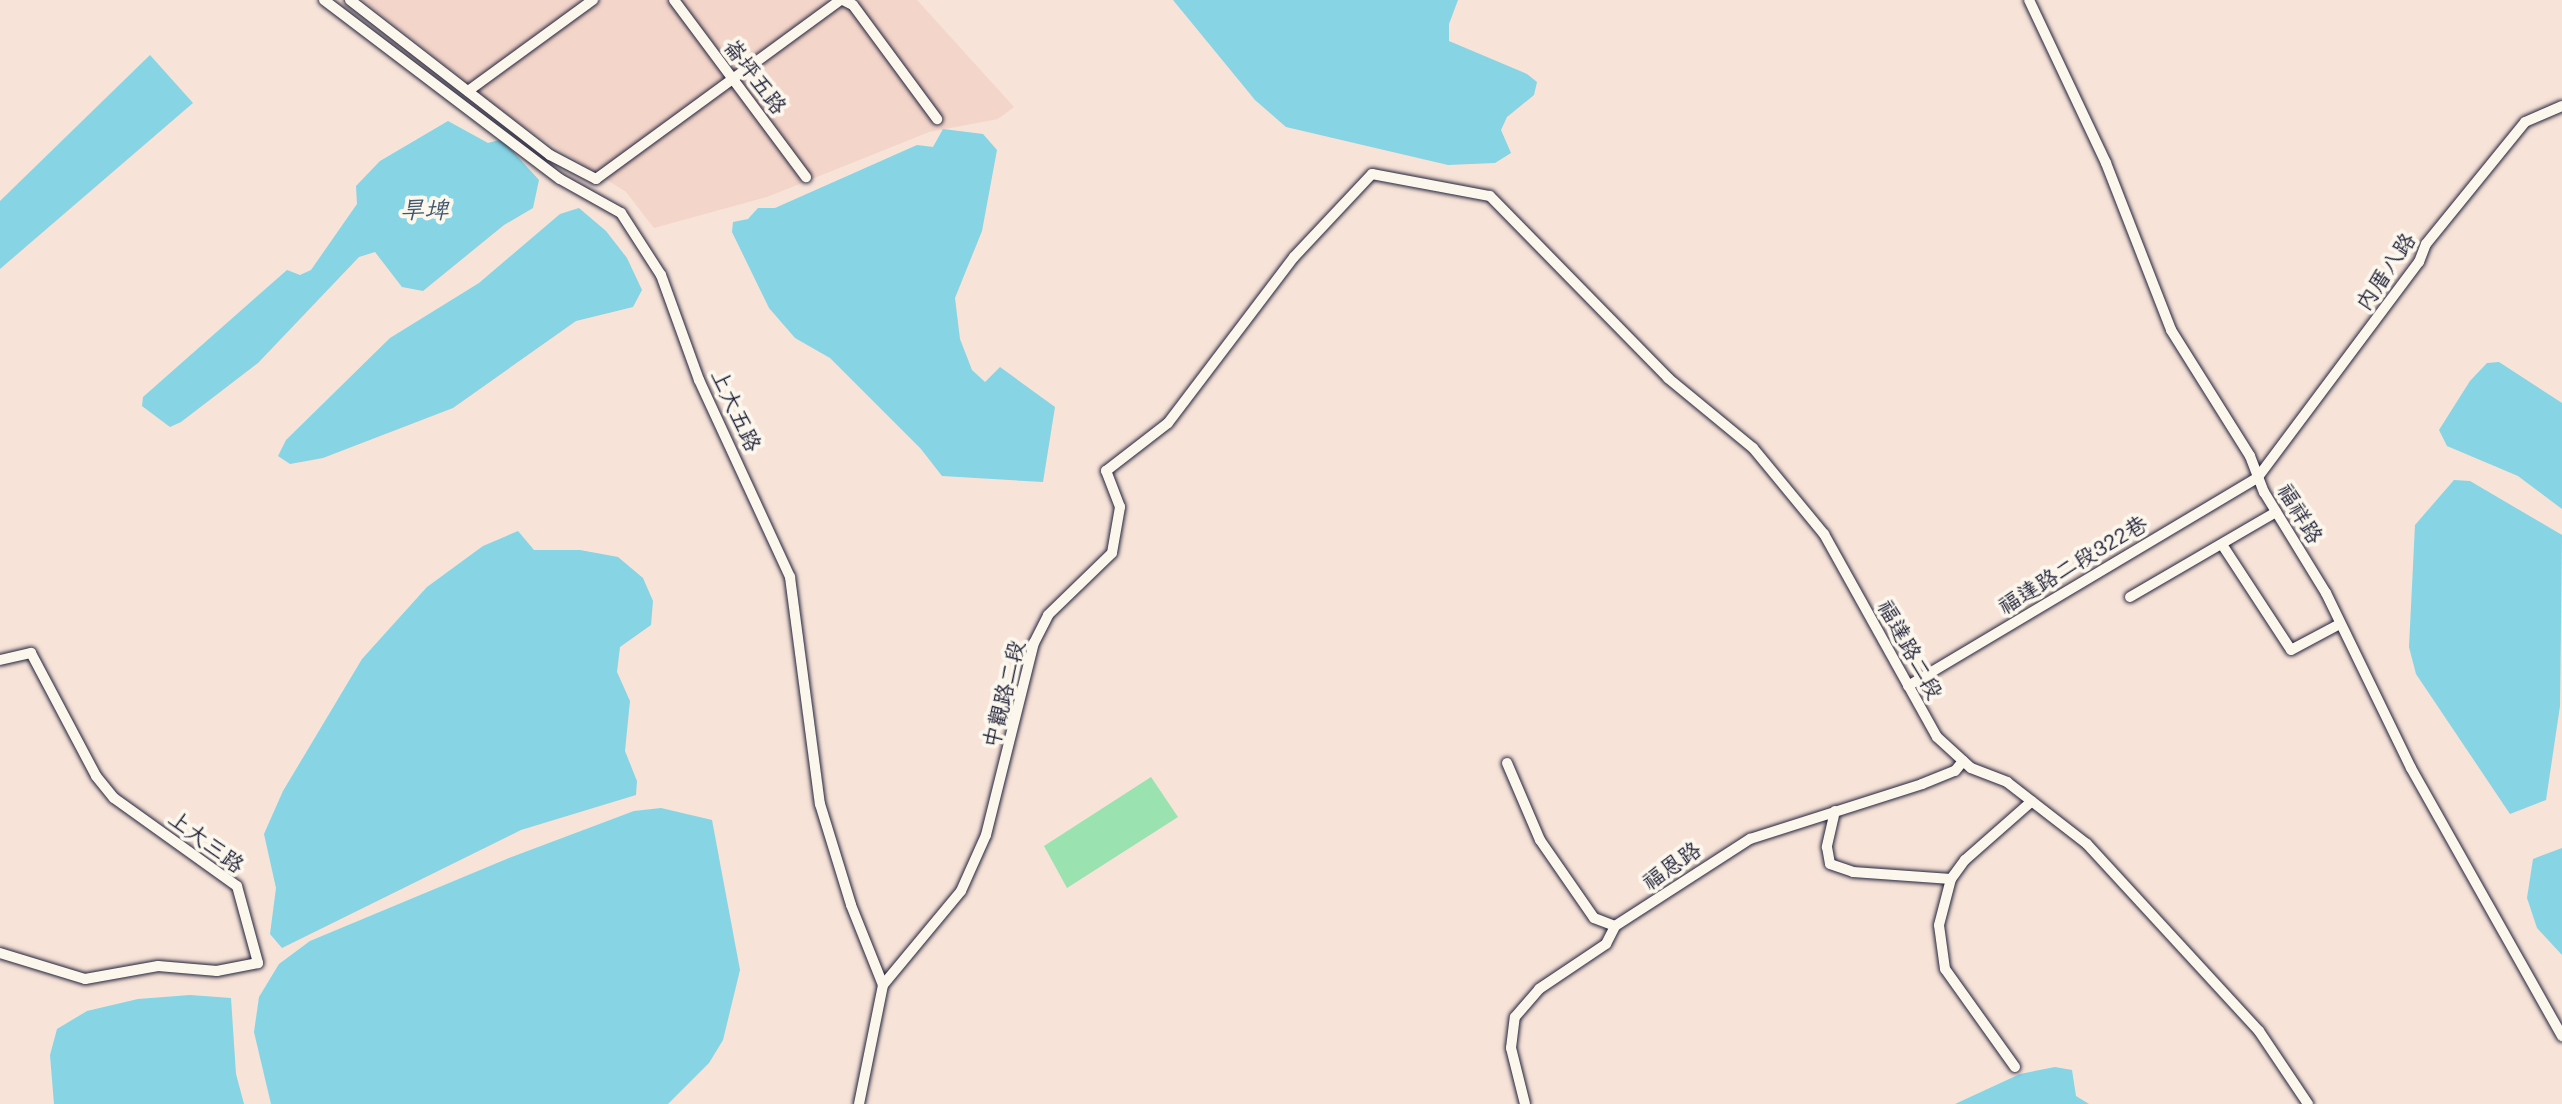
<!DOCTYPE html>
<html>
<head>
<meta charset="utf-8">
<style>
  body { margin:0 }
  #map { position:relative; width:2562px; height:1104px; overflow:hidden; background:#f7e3d8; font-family:Mali,"LXGW WenKai TC",sans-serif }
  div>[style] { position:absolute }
  .built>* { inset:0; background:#f4d5ca }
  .green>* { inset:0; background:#9ae2b0 }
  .water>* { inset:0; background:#86d4e4 }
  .roads { filter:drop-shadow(0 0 2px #22223b) drop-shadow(0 0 2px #22223b) }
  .minor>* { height:10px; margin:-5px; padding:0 5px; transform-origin:5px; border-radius:5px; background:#fbf7ec }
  span { translate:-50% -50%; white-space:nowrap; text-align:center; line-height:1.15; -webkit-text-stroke:8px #fbf7ec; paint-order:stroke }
  .street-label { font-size:22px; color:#22223b }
  .water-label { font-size:24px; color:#40576e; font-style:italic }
</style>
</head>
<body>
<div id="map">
  <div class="built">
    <i style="clip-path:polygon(363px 0,917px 0,1014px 107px,998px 119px,929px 132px,767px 197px,654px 228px,626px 192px,514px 120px)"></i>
  </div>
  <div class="green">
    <i style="clip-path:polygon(1151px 777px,1178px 817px,1067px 888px,1044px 846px)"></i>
  </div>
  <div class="water">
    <i style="clip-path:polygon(1173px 0,1458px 0,1449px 24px,1449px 41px,1527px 74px,1537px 82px,1534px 95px,1507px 117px,1501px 130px,1511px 153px,1495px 163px,1448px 165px,1286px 127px,1255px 100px)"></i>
    <i style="clip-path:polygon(150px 55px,193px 103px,0 269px,0 201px)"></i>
    <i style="clip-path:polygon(448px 121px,488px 143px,499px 140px,507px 145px,539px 180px,533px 208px,504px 225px,423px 291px,402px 287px,375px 252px,359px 257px,258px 363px,181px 422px,170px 427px,142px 406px,143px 397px,287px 270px,300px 275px,311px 270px,357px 204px,356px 186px,380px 161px)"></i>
    <i style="clip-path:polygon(943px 129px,983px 134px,997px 150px,982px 231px,955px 298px,960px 339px,972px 370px,985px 382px,1000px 367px,1055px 407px,1043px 482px,942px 476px,921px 449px,830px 358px,795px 338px,769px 308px,732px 232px,733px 222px,748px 219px,758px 208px,775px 208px,917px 145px,933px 147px)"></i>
    <i style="clip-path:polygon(579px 208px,606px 231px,627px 258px,642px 290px,633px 307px,576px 321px,453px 408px,323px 458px,290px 464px,278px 456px,286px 440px,390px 338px,479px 283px,560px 214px)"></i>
    <i style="clip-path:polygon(2499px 362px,2562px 403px,2562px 509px,2518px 476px,2447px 446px,2439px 430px,2470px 381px,2487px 363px)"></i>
    <i style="clip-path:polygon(2454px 480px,2470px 481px,2562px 535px,2560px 706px,2549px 780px,2546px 800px,2510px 814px,2416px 674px,2409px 647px,2415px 525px)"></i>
    <i style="clip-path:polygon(518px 531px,534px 550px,580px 550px,618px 557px,643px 578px,653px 601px,651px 625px,620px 647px,617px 672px,630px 701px,625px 751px,637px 781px,636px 795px,521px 830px,282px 948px,270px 934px,276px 888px,264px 834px,283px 791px,362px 659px,427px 587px,483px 546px)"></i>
    <i style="clip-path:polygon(661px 808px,712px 820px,740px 970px,723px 1040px,709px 1063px,668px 1104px,271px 1104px,254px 1032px,259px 997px,279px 964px,310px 941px,509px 858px,634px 811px)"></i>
    <i style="clip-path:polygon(2562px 848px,2562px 955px,2537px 928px,2527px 898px,2533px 859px)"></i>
    <i style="clip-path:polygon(190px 995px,231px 998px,236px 1074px,244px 1104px,54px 1104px,50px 1055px,57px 1029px,87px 1011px,138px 999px)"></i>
    <i style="clip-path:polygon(2055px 1067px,2072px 1070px,2076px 1096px,2089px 1104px,1955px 1104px,2020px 1074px)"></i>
  </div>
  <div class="roads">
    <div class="minor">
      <i style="left:324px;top:0;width:296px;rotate:37.2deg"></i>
      <i style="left:560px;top:179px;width:70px;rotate:29.1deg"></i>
      <i style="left:621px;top:213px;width:74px;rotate:57.2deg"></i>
      <i style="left:661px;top:275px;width:112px;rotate:70.1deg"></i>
      <i style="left:699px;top:380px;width:217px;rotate:65.2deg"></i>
      <i style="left:790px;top:577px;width:229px;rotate:82.5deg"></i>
      <i style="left:820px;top:804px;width:106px;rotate:72.9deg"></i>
      <i style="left:851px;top:905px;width:86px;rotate:68.2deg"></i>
      <i style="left:350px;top:0;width:253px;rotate:37.8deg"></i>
      <i style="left:550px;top:155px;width:52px;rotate:27.6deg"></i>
      <i style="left:596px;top:179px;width:303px;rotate:-36.2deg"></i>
      <i style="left:674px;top:0;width:221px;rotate:53.3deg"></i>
      <i style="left:843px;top:0;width:11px;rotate:27deg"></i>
      <i style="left:853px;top:5px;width:142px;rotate:53.6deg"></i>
      <i style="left:2029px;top:0;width:180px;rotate:64.7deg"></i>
      <i style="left:2106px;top:163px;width:179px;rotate:68.7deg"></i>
      <i style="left:2171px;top:330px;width:149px;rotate:57.9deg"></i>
      <i style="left:2250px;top:456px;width:39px;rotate:69deg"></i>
      <i style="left:2264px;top:492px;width:119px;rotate:58.5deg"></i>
      <i style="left:2326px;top:593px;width:195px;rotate:64.1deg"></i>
      <i style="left:2411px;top:768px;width:308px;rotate:60.6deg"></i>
      <i style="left:468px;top:91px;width:155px;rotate:-36.1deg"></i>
      <i style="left:2223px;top:546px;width:124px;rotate:56.8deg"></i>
      <i style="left:2291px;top:650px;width:55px;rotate:-28deg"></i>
      <i style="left:2130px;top:597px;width:169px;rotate:-30.2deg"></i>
      <i style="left:0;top:660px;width:32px;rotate:-13deg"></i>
      <i style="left:31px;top:653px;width:139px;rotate:62.1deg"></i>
      <i style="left:96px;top:776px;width:28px;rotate:51deg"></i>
      <i style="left:114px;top:798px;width:151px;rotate:35.6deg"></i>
      <i style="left:237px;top:886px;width:80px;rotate:74.7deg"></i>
      <i style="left:258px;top:963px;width:42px;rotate:169deg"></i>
      <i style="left:217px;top:971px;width:59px;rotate:-175.2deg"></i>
      <i style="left:158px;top:966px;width:74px;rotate:169.9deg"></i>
      <i style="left:85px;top:979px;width:89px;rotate:-163deg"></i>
      <i style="left:1908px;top:686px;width:408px;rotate:-30.8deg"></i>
      <i style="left:2258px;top:477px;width:269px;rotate:-53.2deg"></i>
      <i style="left:2419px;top:262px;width:19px;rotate:-69deg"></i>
      <i style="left:2426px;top:244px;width:157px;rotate:-50.9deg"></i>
      <i style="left:2525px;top:122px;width:40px;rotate:-23.4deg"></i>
      <i style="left:1507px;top:763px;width:84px;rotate:66.8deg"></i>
      <i style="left:1540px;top:840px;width:95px;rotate:55.3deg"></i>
      <i style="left:1594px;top:918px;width:22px;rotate:21deg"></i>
      <i style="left:1835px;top:811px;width:37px;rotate:103deg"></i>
      <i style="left:1827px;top:847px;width:17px;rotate:80deg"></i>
      <i style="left:1830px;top:864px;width:24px;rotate:19deg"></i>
      <i style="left:1853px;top:872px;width:98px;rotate:4.1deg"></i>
      <i style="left:2015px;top:1067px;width:120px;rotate:-125.5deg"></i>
      <i style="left:1945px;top:969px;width:44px;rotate:-97.8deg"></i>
      <i style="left:1939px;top:925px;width:48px;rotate:-75.4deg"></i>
      <i style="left:1951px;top:879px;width:24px;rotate:-54deg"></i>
      <i style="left:1965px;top:860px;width:89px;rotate:-41.4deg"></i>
      <i style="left:859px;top:1104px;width:121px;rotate:-78.6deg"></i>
      <i style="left:883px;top:985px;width:122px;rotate:-50.3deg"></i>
      <i style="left:961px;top:891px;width:61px;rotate:-65.9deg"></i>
      <i style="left:986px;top:835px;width:198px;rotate:-76deg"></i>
      <i style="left:1034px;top:643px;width:31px;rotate:-63deg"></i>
      <i style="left:1048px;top:615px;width:89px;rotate:-44.1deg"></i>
      <i style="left:1112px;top:553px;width:47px;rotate:-80.1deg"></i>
      <i style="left:1120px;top:507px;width:39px;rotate:-111deg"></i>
      <i style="left:1106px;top:471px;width:78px;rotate:-37.7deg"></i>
      <i style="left:1168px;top:423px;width:208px;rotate:-52.8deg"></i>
      <i style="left:1294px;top:257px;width:114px;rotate:-46.8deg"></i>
      <i style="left:1372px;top:174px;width:120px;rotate:10.6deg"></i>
      <i style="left:1490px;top:196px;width:255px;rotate:45.6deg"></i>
      <i style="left:1668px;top:378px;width:110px;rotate:39.5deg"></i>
      <i style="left:1753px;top:448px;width:112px;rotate:50.5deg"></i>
      <i style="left:1824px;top:534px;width:232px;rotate:60.9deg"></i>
      <i style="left:1937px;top:737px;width:46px;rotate:42.4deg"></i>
      <i style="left:1971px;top:768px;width:39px;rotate:21deg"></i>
      <i style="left:2007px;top:782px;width:101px;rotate:37.8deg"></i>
      <i style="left:2087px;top:844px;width:254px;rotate:47.4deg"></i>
      <i style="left:2259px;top:1031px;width:88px;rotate:56.1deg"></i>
      <i style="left:1525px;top:1104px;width:58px;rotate:-104deg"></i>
      <i style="left:1511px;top:1048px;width:31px;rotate:-83deg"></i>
      <i style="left:1515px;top:1017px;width:37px;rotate:-49deg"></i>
      <i style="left:1539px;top:989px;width:81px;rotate:-33.9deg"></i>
      <i style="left:1606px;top:944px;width:20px;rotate:-63deg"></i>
      <i style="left:1615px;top:926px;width:161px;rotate:-32.8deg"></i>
      <i style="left:1750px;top:839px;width:181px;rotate:-17.7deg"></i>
      <i style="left:1922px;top:784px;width:35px;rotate:-22deg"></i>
      <i style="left:1955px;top:771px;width:13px;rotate:-51deg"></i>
    </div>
  </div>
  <div class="street-label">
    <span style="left:756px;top:76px;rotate:53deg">崙坪五路</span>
    <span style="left:2385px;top:271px;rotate:-56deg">內厝八路</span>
    <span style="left:737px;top:410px;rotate:65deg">上大五路</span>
    <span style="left:2301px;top:513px;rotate:59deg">福祥路</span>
    <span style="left:2072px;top:564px;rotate:-31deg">福達路二段322巷</span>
    <span style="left:1911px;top:649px;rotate:61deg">福達路二段</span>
    <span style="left:1003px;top:694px;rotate:-76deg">中觀路二段</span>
    <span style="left:207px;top:841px;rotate:37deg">上大三路</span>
    <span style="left:1671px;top:865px;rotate:-35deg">福恩路</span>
  </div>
  <div class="water-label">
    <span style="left:424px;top:209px">旱埤</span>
  </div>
</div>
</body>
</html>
